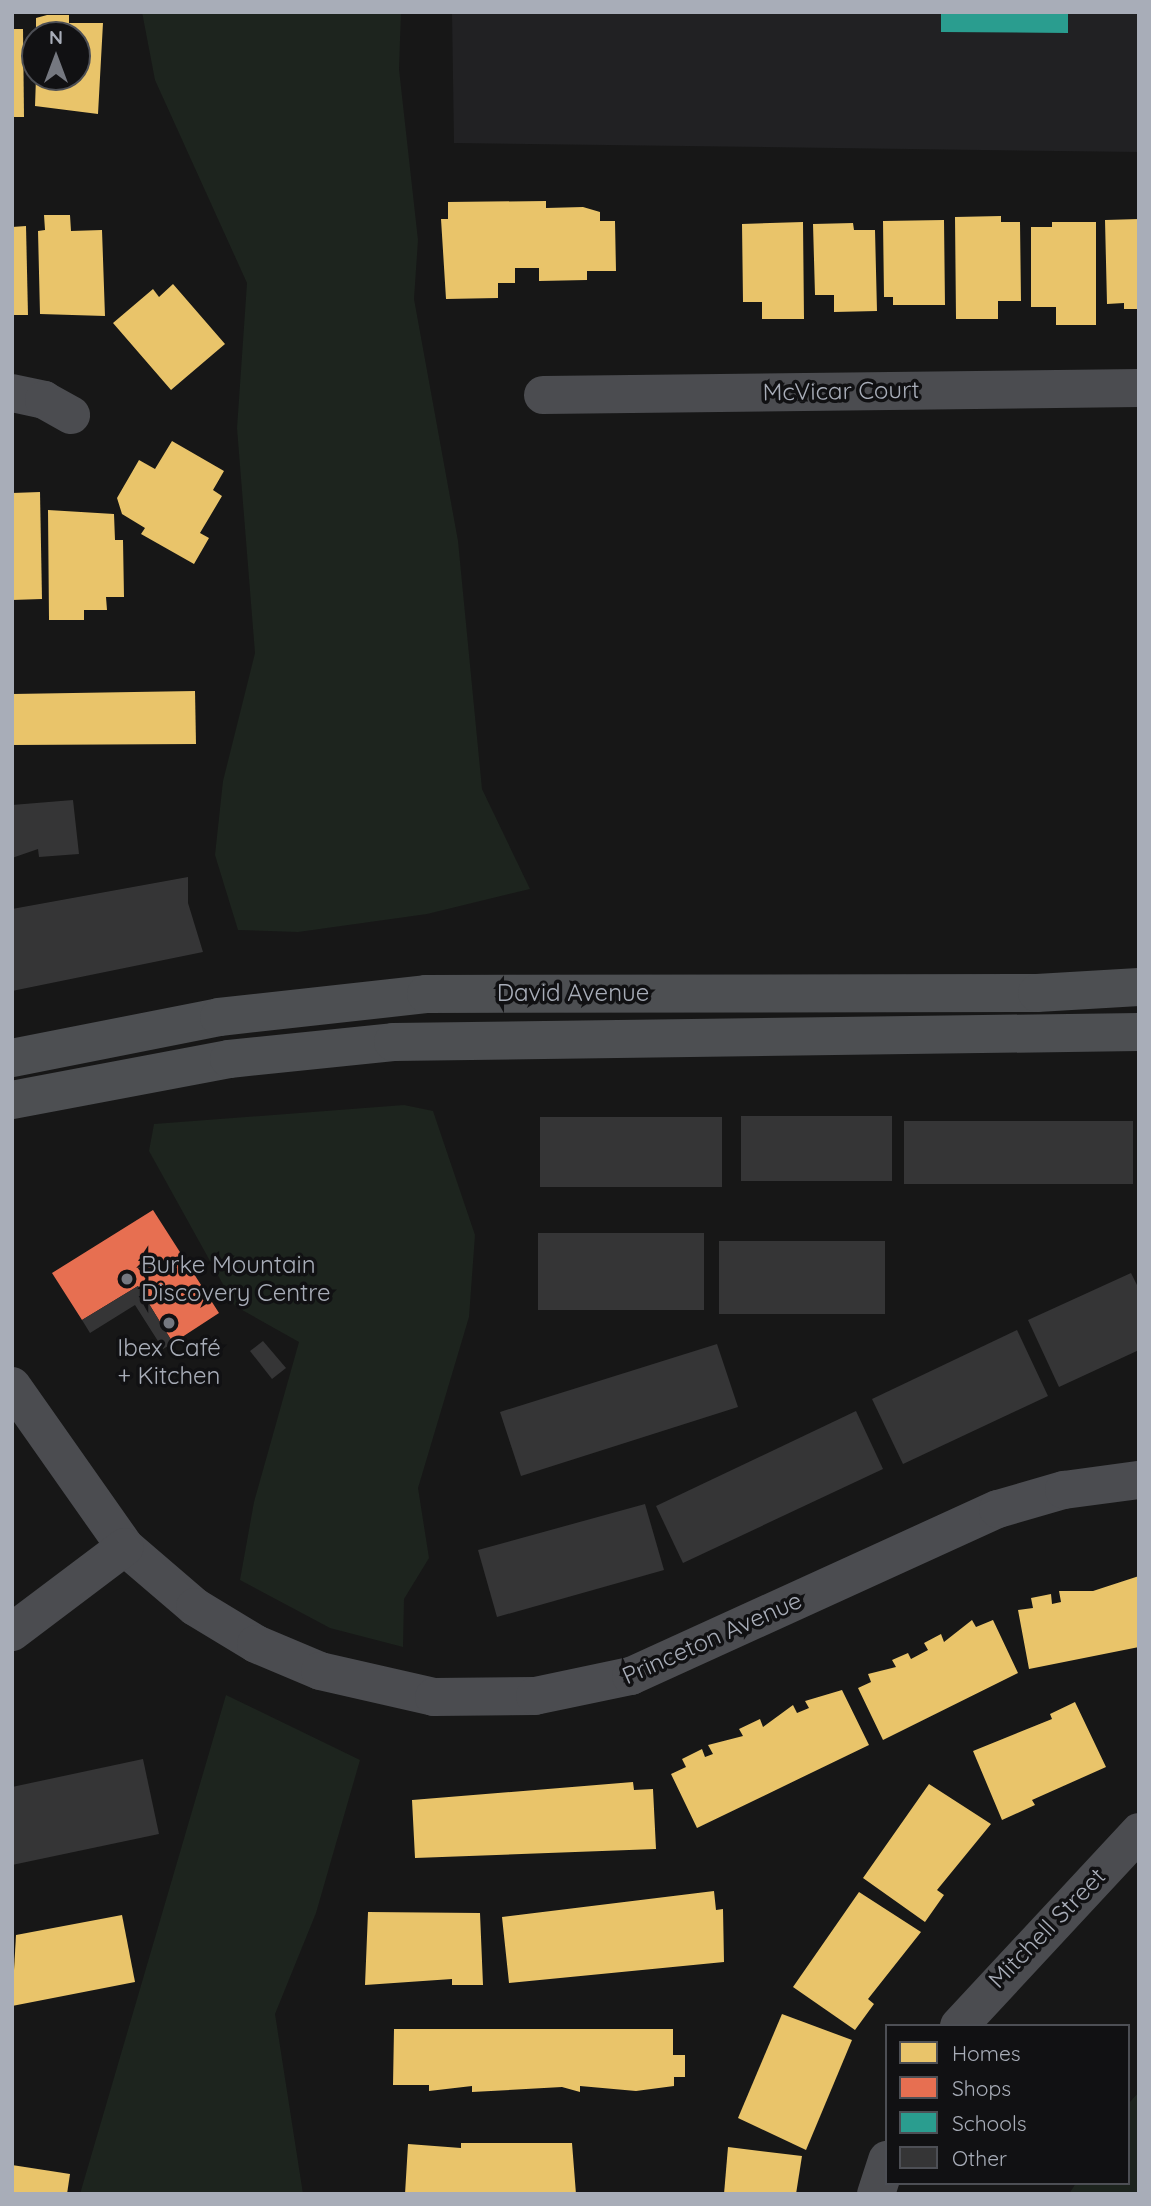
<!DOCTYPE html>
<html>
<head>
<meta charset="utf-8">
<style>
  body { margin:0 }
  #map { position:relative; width:1151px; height:2206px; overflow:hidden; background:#171717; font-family:Quicksand,sans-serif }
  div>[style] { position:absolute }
  .built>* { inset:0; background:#212123 }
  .green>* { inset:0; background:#1d241e }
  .homes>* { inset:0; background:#e9c46a }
  .shops>* { inset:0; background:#e76f51 }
  .schools>* { inset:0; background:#2a9d8f }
  .building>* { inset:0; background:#353536 }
  .minor>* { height:38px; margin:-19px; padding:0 19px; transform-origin:19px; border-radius:19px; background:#4b4c50 }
  .major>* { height:38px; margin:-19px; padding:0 19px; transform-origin:19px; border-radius:19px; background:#4d4f52 }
  .dots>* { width:19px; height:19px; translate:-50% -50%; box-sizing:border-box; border:4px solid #111113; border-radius:50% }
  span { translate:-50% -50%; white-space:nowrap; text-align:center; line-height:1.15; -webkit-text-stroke:7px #111113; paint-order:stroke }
  .street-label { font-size:24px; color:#a8adb8 }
  .poi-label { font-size:24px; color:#a8adb8 }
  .left { translate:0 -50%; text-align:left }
  .frame { position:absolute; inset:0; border:14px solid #a8adb8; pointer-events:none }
  .legend { position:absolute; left:885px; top:2024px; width:245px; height:161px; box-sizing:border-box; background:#111113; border:2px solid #4d4f55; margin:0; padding:9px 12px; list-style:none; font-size:21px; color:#a8adb8 }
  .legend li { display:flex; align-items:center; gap:14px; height:35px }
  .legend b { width:35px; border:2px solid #4d4f55 }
  .north { position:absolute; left:21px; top:21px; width:70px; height:70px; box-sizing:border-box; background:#111113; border:2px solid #4d4f55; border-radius:50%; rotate:0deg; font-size:19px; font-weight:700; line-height:28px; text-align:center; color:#a8adb8 }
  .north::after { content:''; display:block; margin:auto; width:24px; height:32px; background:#757880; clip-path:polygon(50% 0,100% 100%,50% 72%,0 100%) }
</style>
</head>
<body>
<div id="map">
  <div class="built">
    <i style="clip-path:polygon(452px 12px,1139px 12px,1139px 152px,454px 143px)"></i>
  </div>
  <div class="green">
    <i style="clip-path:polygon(142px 12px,401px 12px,399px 69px,418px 240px,414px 299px,458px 541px,482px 789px,530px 889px,427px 914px,298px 932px,238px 930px,215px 855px,223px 781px,255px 653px,237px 428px,247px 283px,155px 80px)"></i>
    <i style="clip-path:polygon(404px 1105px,433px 1111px,475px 1235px,469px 1317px,418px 1488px,429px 1558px,404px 1599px,403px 1647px,330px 1628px,240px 1580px,254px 1502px,299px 1342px,235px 1306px,149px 1151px,154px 1124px)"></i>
    <i style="clip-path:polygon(226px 1695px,360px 1760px,316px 1913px,275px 2014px,303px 2194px,80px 2194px)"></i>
    <i style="clip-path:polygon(1139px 2092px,1139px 2194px,1069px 2194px,1076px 2183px,1128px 2183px,1128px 2104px)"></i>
  </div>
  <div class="homes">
    <i style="clip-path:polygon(47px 15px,69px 15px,69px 23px,103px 23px,98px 114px,35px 106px,36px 77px,77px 77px,77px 35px,36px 35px,36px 18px)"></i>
    <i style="clip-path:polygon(12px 29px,23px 29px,24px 117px,12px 117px)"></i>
    <i style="clip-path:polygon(546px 201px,546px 208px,583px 207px,600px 212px,600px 221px,615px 221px,616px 271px,587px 271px,587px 280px,539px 281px,539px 268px,515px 268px,515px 283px,498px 283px,498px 298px,446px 299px,441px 219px,448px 219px,448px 202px)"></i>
    <i style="clip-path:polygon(44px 215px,70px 215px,71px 231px,102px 230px,105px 316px,40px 314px,38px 231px,45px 230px)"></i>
    <i style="clip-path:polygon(1001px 216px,1001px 222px,1020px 222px,1021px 301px,998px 301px,998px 319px,956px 319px,955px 217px)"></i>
    <i style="clip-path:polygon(1139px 219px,1139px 309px,1124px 309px,1124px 303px,1107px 304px,1105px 220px)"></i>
    <i style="clip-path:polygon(944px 220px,945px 305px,893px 305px,893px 297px,884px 297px,883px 221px)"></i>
    <i style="clip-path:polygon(803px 222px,804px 319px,762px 319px,762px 302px,743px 302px,742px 224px)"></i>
    <i style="clip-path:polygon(1052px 222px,1096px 222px,1096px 325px,1056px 325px,1056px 307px,1031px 307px,1031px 227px,1052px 227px)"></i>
    <i style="clip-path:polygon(853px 223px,854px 230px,875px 230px,877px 311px,834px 312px,834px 295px,815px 295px,813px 224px)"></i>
    <i style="clip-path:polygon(26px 226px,28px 315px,12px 315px,12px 227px)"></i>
    <i style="clip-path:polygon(173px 284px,225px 344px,171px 390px,113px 323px,153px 289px,159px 297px)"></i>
    <i style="clip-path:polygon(172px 441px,224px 471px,213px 490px,222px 496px,200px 533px,209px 538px,194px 564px,141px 534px,145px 528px,122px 514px,117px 498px,139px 460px,155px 469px)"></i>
    <i style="clip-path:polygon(40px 492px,42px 599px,12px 600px,12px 493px)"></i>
    <i style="clip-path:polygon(48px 510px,114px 514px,115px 540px,123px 540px,124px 597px,106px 597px,107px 610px,84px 610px,84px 620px,49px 620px)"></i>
    <i style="clip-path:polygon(195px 691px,196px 744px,12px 745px,12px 694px)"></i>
    <i style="clip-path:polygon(1139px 1576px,1139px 1647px,1029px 1669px,1018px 1610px,1033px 1608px,1031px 1598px,1051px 1594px,1052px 1604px,1061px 1602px,1059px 1591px,1093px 1591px)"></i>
    <i style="clip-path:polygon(972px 1620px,976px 1627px,993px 1620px,1018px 1673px,883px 1740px,858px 1688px,871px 1682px,868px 1674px,896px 1667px,892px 1660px,908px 1653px,911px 1659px,928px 1650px,924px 1643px,941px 1634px,944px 1642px)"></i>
    <i style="clip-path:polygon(842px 1690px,869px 1745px,697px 1828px,671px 1774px,686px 1767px,682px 1759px,702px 1749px,705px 1757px,713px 1754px,708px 1745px,743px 1736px,739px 1729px,760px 1719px,763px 1727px,793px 1705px,797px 1713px,809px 1708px,805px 1701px)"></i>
    <i style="clip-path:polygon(1075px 1702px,1106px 1767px,1032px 1800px,1035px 1805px,1002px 1820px,973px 1751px,1052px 1719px,1050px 1714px)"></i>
    <i style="clip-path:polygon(633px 1782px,634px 1790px,653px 1789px,656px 1849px,415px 1858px,412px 1800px)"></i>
    <i style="clip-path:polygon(929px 1784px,991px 1824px,937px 1890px,944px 1895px,925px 1922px,863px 1878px)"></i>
    <i style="clip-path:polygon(714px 1891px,716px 1910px,723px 1909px,724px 1962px,509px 1983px,502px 1917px)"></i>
    <i style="clip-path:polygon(859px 1892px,921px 1932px,868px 1999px,874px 2004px,855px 2030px,793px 1987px)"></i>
    <i style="clip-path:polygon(368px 1912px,480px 1913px,483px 1985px,452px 1985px,452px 1979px,365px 1985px)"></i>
    <i style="clip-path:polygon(122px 1915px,135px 1982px,12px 2006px,16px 1935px)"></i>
    <i style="clip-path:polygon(782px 2014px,852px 2040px,806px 2150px,738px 2118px)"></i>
    <i style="clip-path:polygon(394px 2029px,673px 2029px,673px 2055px,685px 2055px,685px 2077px,674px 2077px,674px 2086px,636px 2091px,580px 2086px,580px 2092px,562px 2087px,472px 2092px,472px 2086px,429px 2091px,429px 2085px,393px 2085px)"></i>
    <i style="clip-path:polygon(461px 2143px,572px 2143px,576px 2194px,405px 2194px,408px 2144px,461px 2148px)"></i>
    <i style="clip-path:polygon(728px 2147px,802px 2156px,796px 2194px,724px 2194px)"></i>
    <i style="clip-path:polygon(12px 2165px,70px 2174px,67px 2194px,12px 2194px)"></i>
  </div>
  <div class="shops">
    <i style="clip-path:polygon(153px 1210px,219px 1313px,173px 1343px,138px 1286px,82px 1320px,52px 1273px)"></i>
  </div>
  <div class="schools">
    <i style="clip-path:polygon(941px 12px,1068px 12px,1068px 33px,941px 32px)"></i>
  </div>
  <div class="building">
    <i style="clip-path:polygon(73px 800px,79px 854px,39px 857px,38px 849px,12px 858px,12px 805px)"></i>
    <i style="clip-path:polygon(188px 877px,188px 903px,203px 952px,12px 991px,12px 909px)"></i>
    <i style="clip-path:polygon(741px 1116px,892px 1116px,892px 1181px,741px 1181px)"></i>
    <i style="clip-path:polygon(540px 1117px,722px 1117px,722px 1187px,540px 1187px)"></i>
    <i style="clip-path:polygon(904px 1121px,1133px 1121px,1133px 1184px,904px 1184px)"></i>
    <i style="clip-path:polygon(538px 1233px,704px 1233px,704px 1310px,538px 1310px)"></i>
    <i style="clip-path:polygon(719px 1241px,885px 1241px,885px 1314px,719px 1314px)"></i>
    <i style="clip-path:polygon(1131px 1273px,1139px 1289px,1139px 1350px,1059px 1387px,1028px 1320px)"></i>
    <i style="clip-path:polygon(138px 1286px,173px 1343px,163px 1349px,135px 1305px,90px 1333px,82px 1320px)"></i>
    <i style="clip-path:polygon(1017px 1330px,1048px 1396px,903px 1464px,872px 1399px)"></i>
    <i style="clip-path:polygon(263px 1341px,286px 1368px,272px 1379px,250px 1351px)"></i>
    <i style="clip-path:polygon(717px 1344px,738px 1407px,521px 1476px,500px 1412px)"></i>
    <i style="clip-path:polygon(856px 1411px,883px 1469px,683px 1563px,656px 1506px)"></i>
    <i style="clip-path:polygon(645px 1504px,664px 1570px,497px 1617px,478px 1550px)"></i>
    <i style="clip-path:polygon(143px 1759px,159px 1834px,12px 1865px,12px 1787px)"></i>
  </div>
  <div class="minor">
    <i style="left:12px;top:393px;width:33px;rotate:12deg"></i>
    <i style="left:44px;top:400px;width:31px;rotate:29deg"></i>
    <i style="left:543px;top:395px;width:596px;rotate:-0.67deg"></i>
    <i style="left:12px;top:1386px;width:197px;rotate:54.9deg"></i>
    <i style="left:125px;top:1547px;width:92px;rotate:40.6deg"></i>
    <i style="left:195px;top:1607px;width:71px;rotate:31.2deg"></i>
    <i style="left:256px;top:1644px;width:69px;rotate:22.9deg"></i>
    <i style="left:320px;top:1671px;width:117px;rotate:12.8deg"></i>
    <i style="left:434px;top:1697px;width:101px;rotate:-0.6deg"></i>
    <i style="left:535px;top:1696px;width:98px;rotate:-11.8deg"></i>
    <i style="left:631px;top:1676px;width:403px;rotate:-24.5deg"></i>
    <i style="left:998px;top:1509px;width:69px;rotate:-16.1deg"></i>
    <i style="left:1064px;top:1490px;width:76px;rotate:-7.6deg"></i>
    <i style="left:12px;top:1632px;width:141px;rotate:-37deg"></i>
    <i style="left:959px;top:2026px;width:265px;rotate:-47.1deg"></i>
    <i style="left:876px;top:2194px;width:36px;rotate:-72deg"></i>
  </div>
  <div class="major">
    <i style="left:12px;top:1058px;width:211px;rotate:-11.2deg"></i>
    <i style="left:219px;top:1017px;width:208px;rotate:-6.3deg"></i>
    <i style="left:426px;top:994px;width:611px;rotate:-0.09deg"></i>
    <i style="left:1037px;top:993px;width:102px;rotate:-3.4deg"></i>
    <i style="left:12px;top:1100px;width:221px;rotate:-10.7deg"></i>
    <i style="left:229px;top:1059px;width:165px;rotate:-5.9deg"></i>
    <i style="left:393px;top:1042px;width:746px;rotate:-0.77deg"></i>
  </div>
  <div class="dots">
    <i style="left:127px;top:1279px;background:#757880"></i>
    <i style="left:169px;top:1323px;background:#757880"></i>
  </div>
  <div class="street-label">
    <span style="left:841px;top:391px;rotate:-1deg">McVicar Court</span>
    <span style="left:573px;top:993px">David Avenue</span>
    <span style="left:712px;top:1638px;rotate:-24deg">Princeton Avenue</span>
    <span style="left:1047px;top:1928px;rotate:-46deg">Mitchell Street</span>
  </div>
  <div class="poi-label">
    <span class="left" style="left:141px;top:1279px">Burke Mountain<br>Discovery Centre</span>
    <span style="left:169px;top:1362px">Ibex Café<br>+ Kitchen</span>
  </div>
  <div class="frame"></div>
  <ul class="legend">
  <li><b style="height:19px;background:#e9c46a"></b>Homes</li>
  <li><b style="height:19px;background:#e76f51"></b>Shops</li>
  <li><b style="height:19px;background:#2a9d8f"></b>Schools</li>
  <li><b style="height:19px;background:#353536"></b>Other</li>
  </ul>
  <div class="north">N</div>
</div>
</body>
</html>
